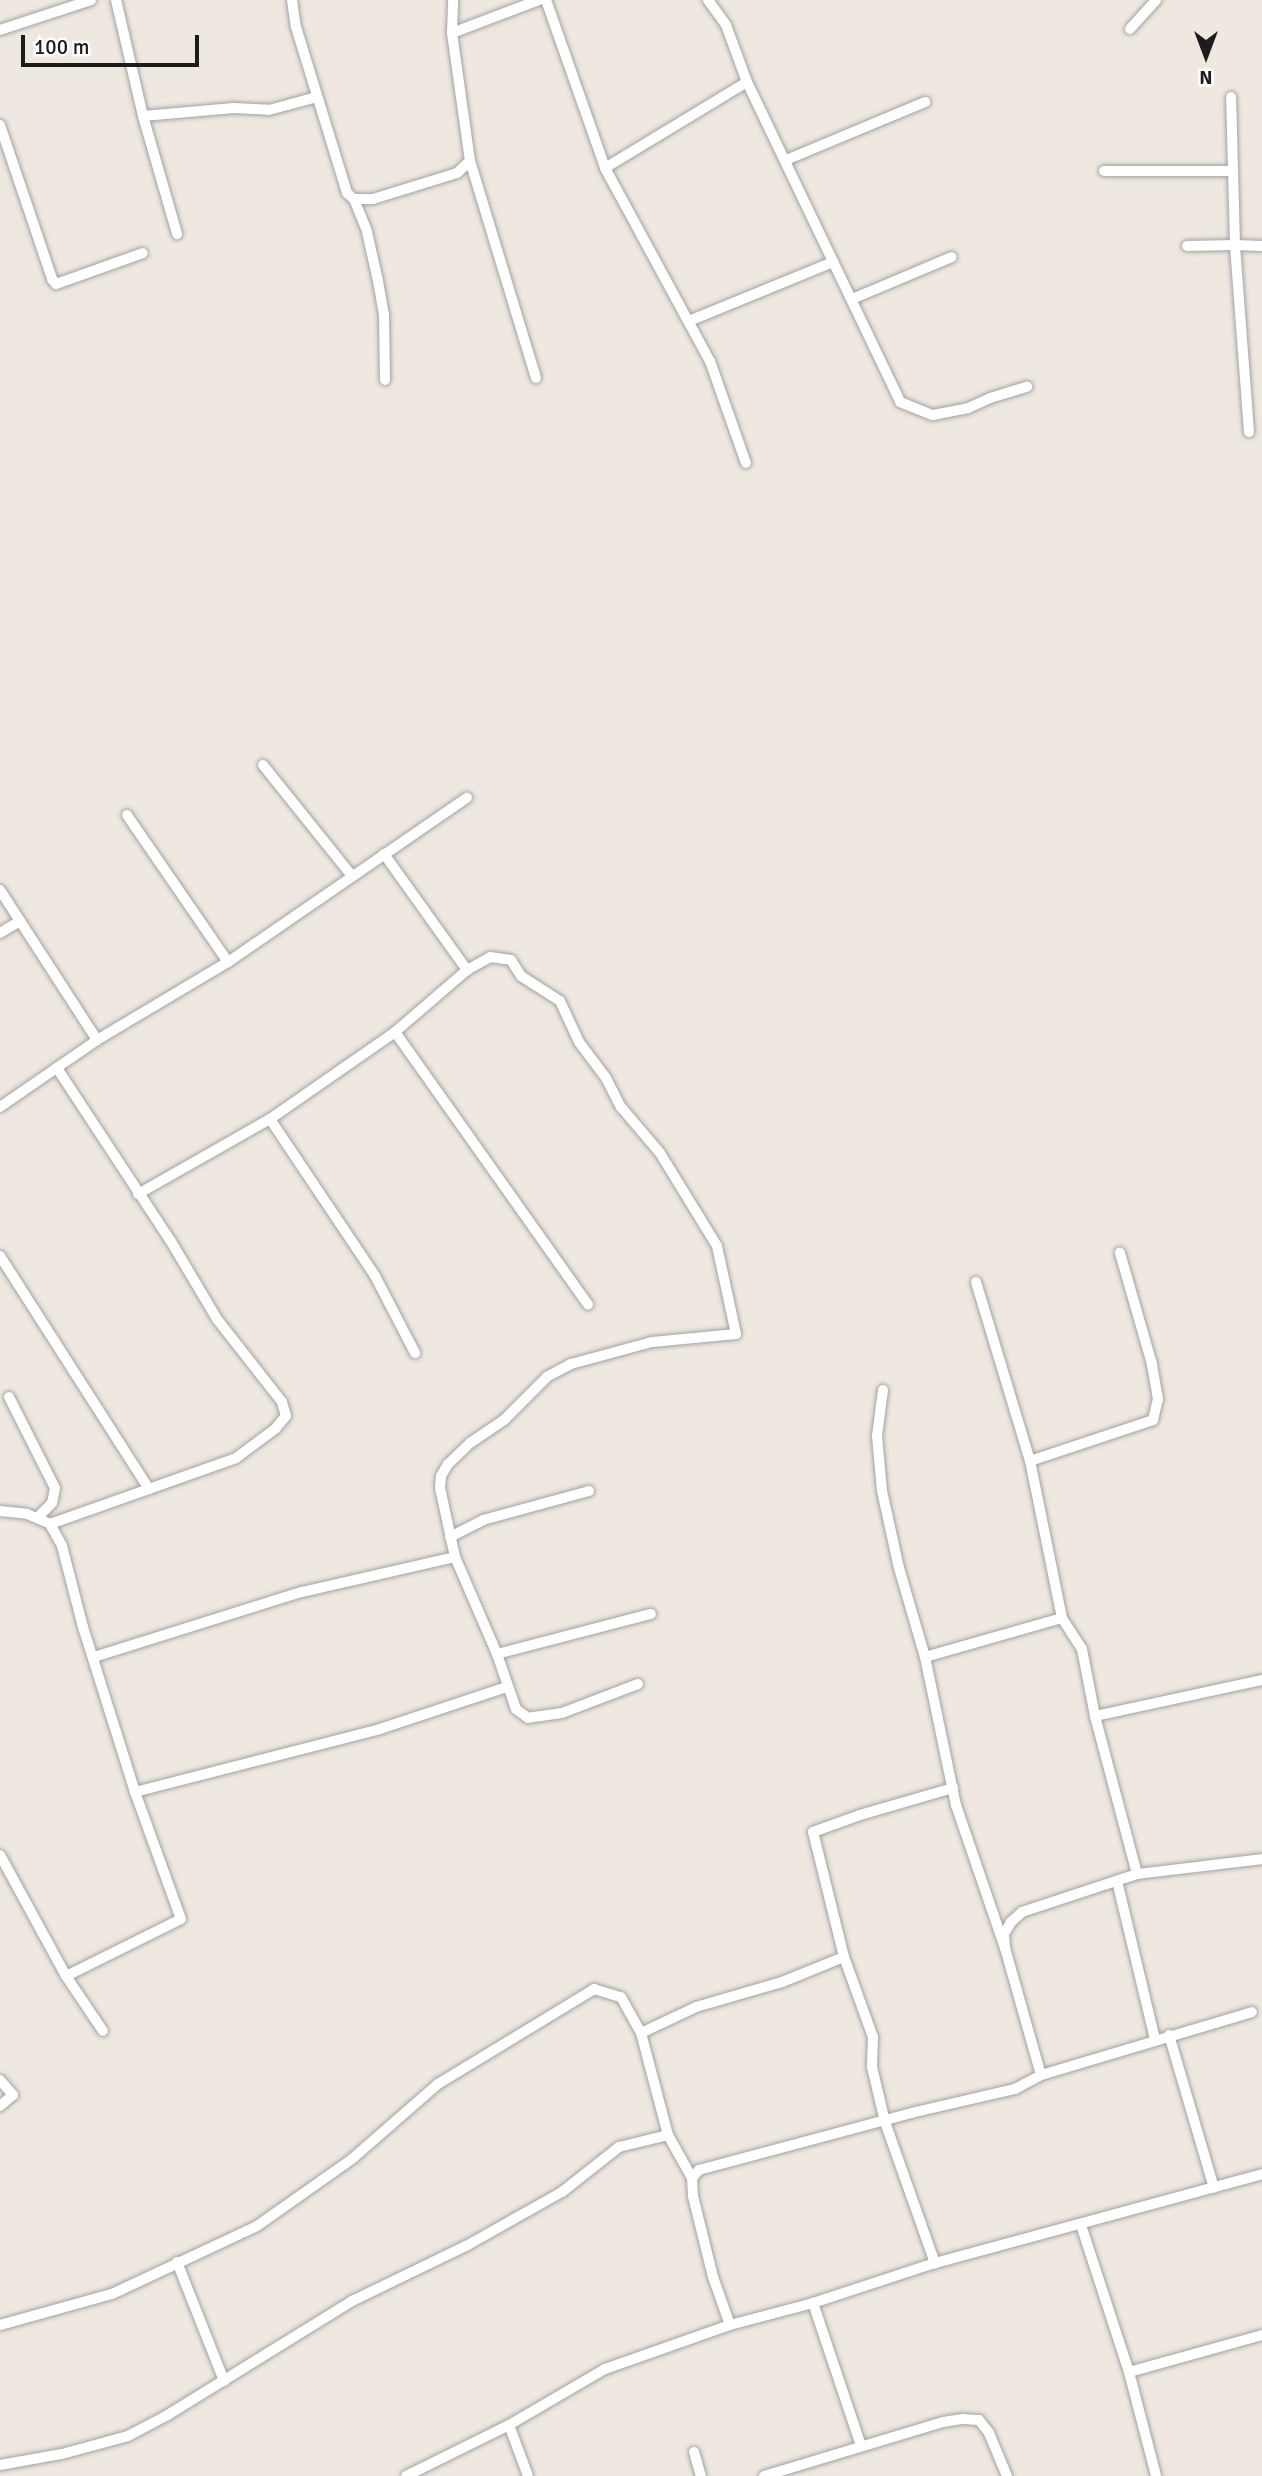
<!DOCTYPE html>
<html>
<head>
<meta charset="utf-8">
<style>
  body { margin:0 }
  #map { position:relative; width:1262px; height:2476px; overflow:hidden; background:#eee8e0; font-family:Signika,sans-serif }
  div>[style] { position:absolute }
  .roads { filter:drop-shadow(0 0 2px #a3a3a3) drop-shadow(0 0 2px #a3a3a3) }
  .street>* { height:10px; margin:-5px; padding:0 5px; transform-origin:5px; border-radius:5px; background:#fff }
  span { translate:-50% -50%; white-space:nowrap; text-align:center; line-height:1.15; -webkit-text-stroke:5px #fff; paint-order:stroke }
  .north { position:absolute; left:1171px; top:21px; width:70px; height:70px; -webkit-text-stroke:5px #fff; paint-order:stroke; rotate:180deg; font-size:19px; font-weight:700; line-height:28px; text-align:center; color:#1c1c1c }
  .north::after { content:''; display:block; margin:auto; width:24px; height:32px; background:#1c1c1c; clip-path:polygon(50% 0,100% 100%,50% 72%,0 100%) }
  .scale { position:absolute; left:21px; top:35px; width:178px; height:32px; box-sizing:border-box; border:4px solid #1c1c1c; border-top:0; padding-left:9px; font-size:21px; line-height:24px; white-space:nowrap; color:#1c1c1c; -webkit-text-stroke:5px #fff; paint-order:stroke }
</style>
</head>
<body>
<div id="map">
  <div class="roads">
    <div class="street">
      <i style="left:116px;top:0;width:119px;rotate:76.9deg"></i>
      <i style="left:143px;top:116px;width:123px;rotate:73.9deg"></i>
      <i style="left:292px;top:0;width:27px;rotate:82deg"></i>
      <i style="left:296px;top:27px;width:174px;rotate:72.9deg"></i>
      <i style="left:347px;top:193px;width:9px;rotate:41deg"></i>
      <i style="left:354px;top:199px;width:19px"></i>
      <i style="left:373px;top:199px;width:88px;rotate:-17.2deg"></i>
      <i style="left:457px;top:173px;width:18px;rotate:-43deg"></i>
      <i style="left:546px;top:0;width:178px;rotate:70.6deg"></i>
      <i style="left:605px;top:168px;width:166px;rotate:-31.2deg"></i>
      <i style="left:708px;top:0;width:31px;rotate:54deg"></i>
      <i style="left:726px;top:25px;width:61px;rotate:69.8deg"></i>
      <i style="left:747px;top:82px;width:355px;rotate:64.4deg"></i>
      <i style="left:900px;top:402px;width:35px;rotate:22deg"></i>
      <i style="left:933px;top:415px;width:36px;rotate:-11deg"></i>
      <i style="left:968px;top:408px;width:24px;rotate:-24deg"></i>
      <i style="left:990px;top:398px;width:39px;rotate:-17deg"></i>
      <i style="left:1130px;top:29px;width:39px;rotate:-48deg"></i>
      <i style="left:0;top:30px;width:96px;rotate:-18.2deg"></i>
      <i style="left:452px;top:33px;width:33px;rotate:-88deg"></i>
      <i style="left:143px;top:116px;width:91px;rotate:-5deg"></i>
      <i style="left:234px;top:108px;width:35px;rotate:3deg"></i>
      <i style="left:269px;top:110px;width:50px;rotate:-15.2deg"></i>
      <i style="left:0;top:125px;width:163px;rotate:71.3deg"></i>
      <i style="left:52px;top:279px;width:6px;rotate:51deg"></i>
      <i style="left:56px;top:284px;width:92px;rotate:-19.6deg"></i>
      <i style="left:786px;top:160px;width:151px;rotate:-22.6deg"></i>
      <i style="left:605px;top:168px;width:220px;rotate:61.5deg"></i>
      <i style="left:710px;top:361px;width:108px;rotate:70.6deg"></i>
      <i style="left:1104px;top:171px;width:129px"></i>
      <i style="left:354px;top:199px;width:35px;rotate:68deg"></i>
      <i style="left:367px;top:232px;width:50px;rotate:77.3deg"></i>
      <i style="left:378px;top:281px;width:34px;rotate:80deg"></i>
      <i style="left:384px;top:314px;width:66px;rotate:89.1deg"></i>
      <i style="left:1187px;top:246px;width:48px;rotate:-1.2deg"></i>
      <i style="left:1235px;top:245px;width:148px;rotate:-91.5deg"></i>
      <i style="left:852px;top:299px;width:108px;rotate:-22.8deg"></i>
      <i style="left:689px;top:321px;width:156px;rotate:-22.3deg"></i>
      <i style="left:536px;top:378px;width:227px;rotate:-106.9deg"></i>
      <i style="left:470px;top:161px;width:129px;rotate:-98deg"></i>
      <i style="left:452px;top:33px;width:93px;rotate:-20.8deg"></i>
      <i style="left:1249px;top:432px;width:188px;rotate:-94.3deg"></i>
      <i style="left:1235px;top:245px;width:27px;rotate:2deg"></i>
      <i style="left:263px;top:765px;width:142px;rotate:51.3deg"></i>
      <i style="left:127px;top:815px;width:178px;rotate:55.5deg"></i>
      <i style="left:384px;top:854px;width:143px;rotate:54.4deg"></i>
      <i style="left:0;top:890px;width:179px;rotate:57.1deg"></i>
      <i style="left:0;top:933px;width:23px;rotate:-31deg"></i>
      <i style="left:395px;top:1032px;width:334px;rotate:54.7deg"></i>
      <i style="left:0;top:1107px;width:118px;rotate:-34.6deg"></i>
      <i style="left:97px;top:1040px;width:152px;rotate:-30.8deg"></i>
      <i style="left:228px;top:962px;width:290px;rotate:-34.5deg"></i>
      <i style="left:270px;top:1119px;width:189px;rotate:56.2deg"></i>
      <i style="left:375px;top:1276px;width:87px;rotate:62.5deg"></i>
      <i style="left:138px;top:1194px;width:152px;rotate:-29.6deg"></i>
      <i style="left:270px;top:1119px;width:152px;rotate:-34.8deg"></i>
      <i style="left:395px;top:1032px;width:95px;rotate:-40.7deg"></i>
      <i style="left:467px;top:970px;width:26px;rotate:-29deg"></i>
      <i style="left:490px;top:957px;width:21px;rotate:8deg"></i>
      <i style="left:511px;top:960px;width:19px;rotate:58deg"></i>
      <i style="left:521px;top:976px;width:46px;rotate:32.7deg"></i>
      <i style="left:560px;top:1001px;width:45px;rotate:65.1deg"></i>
      <i style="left:579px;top:1042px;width:45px;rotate:53.1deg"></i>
      <i style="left:606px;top:1078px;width:33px;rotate:63deg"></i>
      <i style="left:621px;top:1107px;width:60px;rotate:49.7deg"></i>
      <i style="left:660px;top:1153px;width:109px;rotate:58.5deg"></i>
      <i style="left:717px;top:1246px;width:90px;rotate:77.8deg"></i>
      <i style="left:736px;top:1334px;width:84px;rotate:174.6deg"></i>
      <i style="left:652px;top:1342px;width:84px;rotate:164.8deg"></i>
      <i style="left:571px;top:1364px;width:27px;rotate:152deg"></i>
      <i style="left:547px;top:1377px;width:61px;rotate:135deg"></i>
      <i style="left:504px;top:1420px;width:41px;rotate:145.9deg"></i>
      <i style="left:470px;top:1443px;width:30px;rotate:136deg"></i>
      <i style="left:448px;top:1464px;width:14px;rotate:120deg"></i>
      <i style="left:441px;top:1476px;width:12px;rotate:95deg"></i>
      <i style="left:440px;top:1488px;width:71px;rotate:77.7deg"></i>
      <i style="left:455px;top:1557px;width:106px;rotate:66.6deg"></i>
      <i style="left:0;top:1256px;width:277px;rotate:57.4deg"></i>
      <i style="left:976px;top:1282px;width:187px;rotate:73.2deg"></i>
      <i style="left:883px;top:1390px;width:46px;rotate:97.4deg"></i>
      <i style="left:877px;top:1436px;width:55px;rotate:84.8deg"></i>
      <i style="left:882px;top:1491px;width:79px;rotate:77.6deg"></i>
      <i style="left:899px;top:1568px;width:93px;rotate:73.7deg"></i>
      <i style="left:925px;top:1657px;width:151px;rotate:78.2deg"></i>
      <i style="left:956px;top:1805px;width:151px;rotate:71.1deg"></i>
      <i style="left:1005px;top:1948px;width:132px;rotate:74.2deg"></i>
      <i style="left:9px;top:1397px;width:102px;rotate:63.2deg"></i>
      <i style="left:55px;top:1488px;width:15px;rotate:101deg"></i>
      <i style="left:52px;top:1503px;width:21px;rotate:135deg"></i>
      <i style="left:0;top:1511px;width:27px;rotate:6deg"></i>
      <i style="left:27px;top:1514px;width:25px;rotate:23deg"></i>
      <i style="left:50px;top:1524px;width:25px;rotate:61deg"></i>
      <i style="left:62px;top:1546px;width:84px;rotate:75.5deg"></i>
      <i style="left:83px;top:1627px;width:173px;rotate:72.5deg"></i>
      <i style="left:135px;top:1792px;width:135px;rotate:70.1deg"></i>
      <i style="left:181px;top:1919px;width:128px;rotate:153.6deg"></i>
      <i style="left:50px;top:1524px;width:197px;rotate:-19.5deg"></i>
      <i style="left:236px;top:1458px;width:49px;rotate:-36.6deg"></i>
      <i style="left:275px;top:1429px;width:17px;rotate:-50deg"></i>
      <i style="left:286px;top:1416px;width:15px;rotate:-106deg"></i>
      <i style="left:282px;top:1402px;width:105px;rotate:-128.1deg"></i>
      <i style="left:217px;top:1319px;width:92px;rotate:-120.7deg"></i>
      <i style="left:170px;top:1240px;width:206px;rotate:-123.3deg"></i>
      <i style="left:450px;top:1537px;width:37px;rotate:-27deg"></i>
      <i style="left:483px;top:1520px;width:110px;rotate:-15.3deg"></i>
      <i style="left:94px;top:1657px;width:218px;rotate:-17.4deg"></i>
      <i style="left:302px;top:1592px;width:157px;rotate:-12.9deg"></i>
      <i style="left:925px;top:1657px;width:142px;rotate:-15.9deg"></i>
      <i style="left:638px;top:1684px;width:81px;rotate:159.1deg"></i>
      <i style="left:562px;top:1713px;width:34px;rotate:172deg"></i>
      <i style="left:528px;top:1718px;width:15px;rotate:-143deg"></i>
      <i style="left:516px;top:1709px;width:58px;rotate:-109.1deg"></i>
      <i style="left:497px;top:1654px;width:159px;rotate:-14.6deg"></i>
      <i style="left:1095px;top:1716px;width:171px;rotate:-12.2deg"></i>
      <i style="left:135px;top:1792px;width:253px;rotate:-14.4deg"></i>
      <i style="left:380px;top:1729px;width:134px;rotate:-18.3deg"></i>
      <i style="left:0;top:1855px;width:138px;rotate:61.4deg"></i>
      <i style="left:66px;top:1976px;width:66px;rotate:56.1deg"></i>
      <i style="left:1137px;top:1874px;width:126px;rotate:-6.8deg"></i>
      <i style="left:1117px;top:1881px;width:163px;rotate:76.5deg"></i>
      <i style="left:1005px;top:1948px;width:14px;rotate:-94deg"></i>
      <i style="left:1004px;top:1934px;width:14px;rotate:-60deg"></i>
      <i style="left:1011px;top:1922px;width:15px;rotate:-42deg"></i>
      <i style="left:1022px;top:1912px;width:121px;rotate:-18.3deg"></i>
      <i style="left:1137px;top:1874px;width:163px;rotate:-104.9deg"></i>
      <i style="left:1095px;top:1716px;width:68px;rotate:-101deg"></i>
      <i style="left:1082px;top:1649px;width:37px;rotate:-123deg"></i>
      <i style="left:1062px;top:1618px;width:160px;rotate:-101.5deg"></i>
      <i style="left:1030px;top:1461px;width:130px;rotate:-18.4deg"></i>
      <i style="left:1153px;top:1420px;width:22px;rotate:-77deg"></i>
      <i style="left:1158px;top:1399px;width:36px;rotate:-100deg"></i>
      <i style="left:1152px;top:1364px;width:116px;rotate:-106.1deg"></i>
      <i style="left:844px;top:1957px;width:129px;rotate:-103.9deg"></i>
      <i style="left:813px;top:1832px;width:50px;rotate:-19.9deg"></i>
      <i style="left:860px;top:1815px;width:97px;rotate:-16.2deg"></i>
      <i style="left:1169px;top:2035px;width:159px;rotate:73.6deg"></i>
      <i style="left:0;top:2080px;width:20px;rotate:49deg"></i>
      <i style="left:13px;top:2095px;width:17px;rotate:140deg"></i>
      <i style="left:668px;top:2135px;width:106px;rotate:-104.8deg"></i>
      <i style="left:641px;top:2033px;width:61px;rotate:-25.3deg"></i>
      <i style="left:696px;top:2007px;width:90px;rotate:-16.2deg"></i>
      <i style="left:782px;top:1982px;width:67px;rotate:-22deg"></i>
      <i style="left:844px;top:1957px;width:85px;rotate:70.1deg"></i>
      <i style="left:873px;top:2037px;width:30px;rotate:92deg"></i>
      <i style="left:872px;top:2067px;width:57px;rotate:76.7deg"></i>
      <i style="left:885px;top:2122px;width:150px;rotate:70.5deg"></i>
      <i style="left:1081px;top:2225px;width:155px;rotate:71.9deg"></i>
      <i style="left:1129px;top:2372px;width:107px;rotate:75.4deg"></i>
      <i style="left:177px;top:2262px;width:128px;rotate:68.4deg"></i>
      <i style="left:813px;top:2303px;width:151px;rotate:71.4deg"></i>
      <i style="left:0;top:2325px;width:116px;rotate:-15.5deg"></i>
      <i style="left:112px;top:2294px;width:160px;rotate:-25.1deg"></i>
      <i style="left:257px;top:2226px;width:116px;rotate:-35.2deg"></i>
      <i style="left:352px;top:2159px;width:114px;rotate:-41.1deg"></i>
      <i style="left:438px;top:2084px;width:183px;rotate:-31.3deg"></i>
      <i style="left:594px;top:1989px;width:28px;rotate:17deg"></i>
      <i style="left:621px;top:1997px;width:41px;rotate:60.9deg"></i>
      <i style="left:730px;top:2325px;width:51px;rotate:-109.5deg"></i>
      <i style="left:713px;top:2277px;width:83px;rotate:-103.9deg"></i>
      <i style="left:693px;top:2196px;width:18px;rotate:-93deg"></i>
      <i style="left:692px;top:2178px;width:11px;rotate:-49deg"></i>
      <i style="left:699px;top:2170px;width:220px;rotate:-15deg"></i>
      <i style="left:911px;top:2113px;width:107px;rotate:-13deg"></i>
      <i style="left:1015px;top:2089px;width:30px;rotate:-28deg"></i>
      <i style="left:1041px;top:2075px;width:220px;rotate:-16.6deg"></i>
      <i style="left:1129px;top:2372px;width:138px;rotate:-15.5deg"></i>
      <i style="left:509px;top:2425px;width:54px;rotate:69.6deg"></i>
      <i style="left:694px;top:2452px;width:25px;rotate:74deg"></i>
      <i style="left:0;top:2465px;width:63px;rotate:-10.1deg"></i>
      <i style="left:62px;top:2454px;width:68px;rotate:-15.3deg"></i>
      <i style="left:128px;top:2436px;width:43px;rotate:-27.8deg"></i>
      <i style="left:166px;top:2416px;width:219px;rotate:-31.7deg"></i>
      <i style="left:352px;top:2301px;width:127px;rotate:-25.8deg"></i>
      <i style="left:466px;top:2246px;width:110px;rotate:-29.4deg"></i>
      <i style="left:562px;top:2192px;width:73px;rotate:-38.3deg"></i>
      <i style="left:619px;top:2147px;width:50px;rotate:-13.8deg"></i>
      <i style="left:668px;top:2135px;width:49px;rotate:60.8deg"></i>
      <i style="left:406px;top:2476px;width:115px;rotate:-26.3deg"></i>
      <i style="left:509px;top:2425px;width:111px;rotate:-30.3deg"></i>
      <i style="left:605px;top:2369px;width:133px;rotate:-19.4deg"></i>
      <i style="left:730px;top:2325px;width:86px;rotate:-14.8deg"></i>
      <i style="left:813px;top:2303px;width:128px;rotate:-18.2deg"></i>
      <i style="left:935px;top:2263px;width:339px;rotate:-15.2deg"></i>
      <i style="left:764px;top:2476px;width:187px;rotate:-16.8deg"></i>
      <i style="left:943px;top:2422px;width:20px;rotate:-9deg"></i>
      <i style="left:963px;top:2419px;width:16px;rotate:4deg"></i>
      <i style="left:979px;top:2420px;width:16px;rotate:52deg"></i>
      <i style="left:989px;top:2433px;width:47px;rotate:67.3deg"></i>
    </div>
  </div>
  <div class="north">N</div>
  <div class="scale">100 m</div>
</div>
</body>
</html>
